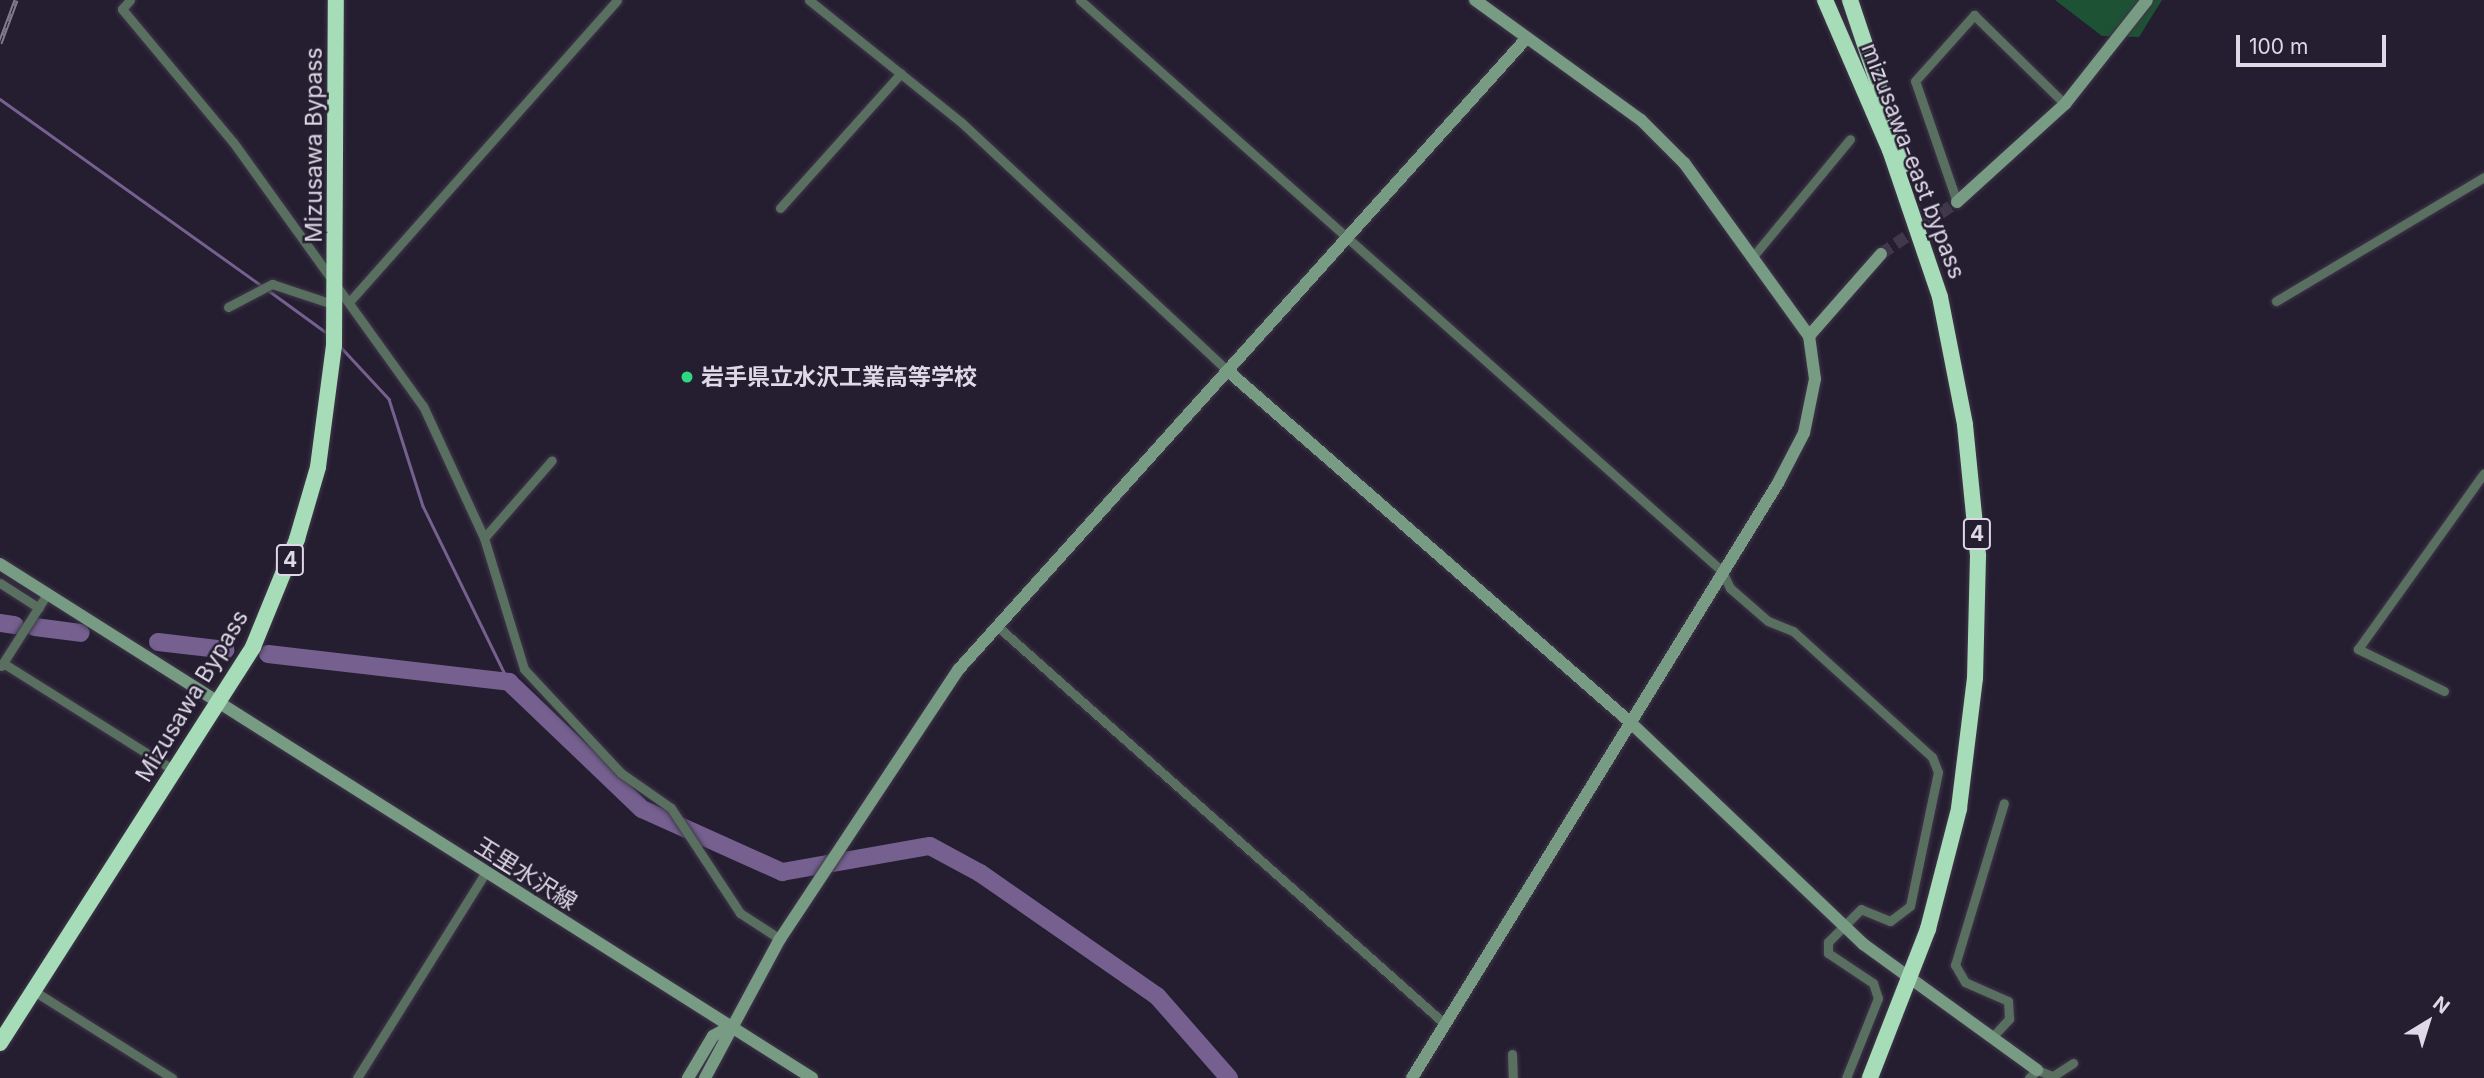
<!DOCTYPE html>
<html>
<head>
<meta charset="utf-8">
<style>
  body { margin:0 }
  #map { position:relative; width:2484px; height:1078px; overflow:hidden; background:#251d30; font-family:Inter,"Noto Sans JP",sans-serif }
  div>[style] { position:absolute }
  .forest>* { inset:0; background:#1d5334 }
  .stream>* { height:2.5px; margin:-1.25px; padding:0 1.25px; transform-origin:1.25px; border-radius:1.25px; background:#756090 }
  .river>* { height:18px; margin:-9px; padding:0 9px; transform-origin:9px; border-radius:9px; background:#756090 }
  .secondary-tunnel>* { height:12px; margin-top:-6px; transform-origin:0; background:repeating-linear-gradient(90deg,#41394b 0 12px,transparent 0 18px) }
  .roads { filter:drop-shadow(0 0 2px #3f3749) drop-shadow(0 0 2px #3f3749) }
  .street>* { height:9px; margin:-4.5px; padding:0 4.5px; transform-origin:4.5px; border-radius:4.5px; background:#596f60 }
  .secondary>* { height:12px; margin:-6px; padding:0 6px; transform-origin:6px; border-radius:6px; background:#789b84 }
  .highway>* { height:16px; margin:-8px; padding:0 8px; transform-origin:8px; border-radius:8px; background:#a6ddb8 }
  .rail>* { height:5px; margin-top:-2.5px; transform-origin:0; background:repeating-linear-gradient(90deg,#251d30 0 8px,#827b8b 0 16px); box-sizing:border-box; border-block:2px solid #827b8b }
  .dots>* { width:19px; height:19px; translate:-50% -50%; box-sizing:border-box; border:4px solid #251d30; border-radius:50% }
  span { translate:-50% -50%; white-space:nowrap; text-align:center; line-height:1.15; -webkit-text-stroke:5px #251d30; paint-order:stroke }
  .shield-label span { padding:2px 5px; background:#251d30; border:2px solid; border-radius:5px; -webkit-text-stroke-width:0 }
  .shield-label { font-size:21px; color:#ded9e6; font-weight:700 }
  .street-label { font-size:23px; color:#ded9e6 }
  .poi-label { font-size:23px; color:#ded9e6; font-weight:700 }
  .left { translate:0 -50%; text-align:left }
  .north { position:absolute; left:2393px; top:987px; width:70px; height:70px; -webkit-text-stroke:5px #251d30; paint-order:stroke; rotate:38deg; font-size:19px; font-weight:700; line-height:28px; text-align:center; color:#ded9e6 }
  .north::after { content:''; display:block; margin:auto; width:24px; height:32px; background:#ded9e6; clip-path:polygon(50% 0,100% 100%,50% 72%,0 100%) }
  .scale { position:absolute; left:2236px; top:35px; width:150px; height:32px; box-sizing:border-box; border:4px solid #ded9e6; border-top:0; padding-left:9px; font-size:21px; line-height:24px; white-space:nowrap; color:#ded9e6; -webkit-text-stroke:5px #251d30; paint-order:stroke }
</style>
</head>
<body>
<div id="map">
  <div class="forest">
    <i style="clip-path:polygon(2055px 0,2162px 0,2139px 37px,2102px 36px)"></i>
  </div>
  <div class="stream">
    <i style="left:0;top:99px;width:322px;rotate:35.5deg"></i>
    <i style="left:268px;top:290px;width:73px;rotate:36.1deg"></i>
    <i style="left:339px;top:345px;width:74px;rotate:47.2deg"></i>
    <i style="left:389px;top:399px;width:112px;rotate:72.4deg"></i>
    <i style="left:423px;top:506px;width:196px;rotate:64deg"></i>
  </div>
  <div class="river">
    <i style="left:0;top:623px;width:15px;rotate:8deg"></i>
    <i style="left:35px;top:627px;width:46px;rotate:7.4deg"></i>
    <i style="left:158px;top:642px;width:68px;rotate:6.7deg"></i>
    <i style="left:268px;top:654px;width:243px;rotate:6.6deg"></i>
    <i style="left:509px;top:682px;width:184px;rotate:43.7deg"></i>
    <i style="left:642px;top:809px;width:154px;rotate:24.2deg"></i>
    <i style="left:782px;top:872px;width:150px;rotate:-10deg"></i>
    <i style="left:930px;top:846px;width:57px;rotate:28.4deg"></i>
    <i style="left:980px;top:873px;width:216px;rotate:34.8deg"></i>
    <i style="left:1157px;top:996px;width:109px;rotate:48.7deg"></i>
  </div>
  <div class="secondary-tunnel">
    <i style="left:1881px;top:254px;width:92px;rotate:-34.4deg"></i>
  </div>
  <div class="roads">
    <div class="street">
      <i style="left:130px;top:0;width:12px;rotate:132deg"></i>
      <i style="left:122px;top:9px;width:173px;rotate:50.2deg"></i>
      <i style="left:233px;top:142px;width:325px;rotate:54.3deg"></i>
      <i style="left:423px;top:406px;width:145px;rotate:65.2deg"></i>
      <i style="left:484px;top:538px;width:137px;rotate:73deg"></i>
      <i style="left:524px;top:669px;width:142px;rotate:47deg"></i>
      <i style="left:621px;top:773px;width:61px;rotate:35deg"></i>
      <i style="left:671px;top:808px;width:126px;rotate:56.7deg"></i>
      <i style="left:740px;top:913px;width:48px;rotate:33deg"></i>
      <i style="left:809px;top:0;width:196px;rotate:38.8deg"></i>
      <i style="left:962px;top:123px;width:364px;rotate:43deg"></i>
      <i style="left:1080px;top:0;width:859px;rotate:41.65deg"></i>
      <i style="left:1722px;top:571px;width:19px;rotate:65deg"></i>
      <i style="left:1730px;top:588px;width:50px;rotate:41deg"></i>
      <i style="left:1768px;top:621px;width:27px;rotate:22deg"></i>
      <i style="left:1793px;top:631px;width:188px;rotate:42.2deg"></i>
      <i style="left:1932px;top:757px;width:16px;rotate:68deg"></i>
      <i style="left:1938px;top:772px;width:137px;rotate:101.8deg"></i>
      <i style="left:1910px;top:906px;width:25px;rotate:143deg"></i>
      <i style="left:1890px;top:921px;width:31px;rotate:-158deg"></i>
      <i style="left:1861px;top:909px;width:47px;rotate:135deg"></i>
      <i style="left:1828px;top:942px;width:11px;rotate:90deg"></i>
      <i style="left:1828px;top:953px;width:54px;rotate:33.7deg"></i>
      <i style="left:1873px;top:983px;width:16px;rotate:72deg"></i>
      <i style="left:1878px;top:998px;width:86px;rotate:111.8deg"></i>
      <i style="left:1957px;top:202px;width:128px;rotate:-109.1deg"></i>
      <i style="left:1915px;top:81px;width:89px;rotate:-48.2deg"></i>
      <i style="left:1974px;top:15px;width:127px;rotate:44.4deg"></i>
      <i style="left:780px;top:208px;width:181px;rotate:-48.1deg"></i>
      <i style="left:1755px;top:254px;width:149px;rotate:-50.4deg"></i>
      <i style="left:350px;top:301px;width:402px;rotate:-48.4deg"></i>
      <i style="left:2276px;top:301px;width:242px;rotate:-30.8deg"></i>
      <i style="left:228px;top:307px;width:50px;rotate:-27.6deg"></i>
      <i style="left:272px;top:284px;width:66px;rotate:18.4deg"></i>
      <i style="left:484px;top:538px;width:103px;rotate:-48.9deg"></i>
      <i style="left:0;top:583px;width:46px;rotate:32.7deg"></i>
      <i style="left:996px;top:625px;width:601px;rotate:41.63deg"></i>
      <i style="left:3px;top:663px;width:203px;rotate:32.1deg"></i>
      <i style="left:1px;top:666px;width:85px;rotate:-57.4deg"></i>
      <i style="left:2444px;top:691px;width:96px;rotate:-154deg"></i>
      <i style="left:2358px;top:649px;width:216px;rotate:-54.4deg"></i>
      <i style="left:34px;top:991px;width:163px;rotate:32.2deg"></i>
      <i style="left:1995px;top:1034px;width:21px;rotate:-47deg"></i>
      <i style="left:2009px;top:1019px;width:18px;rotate:-93deg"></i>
      <i style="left:2008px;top:1001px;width:47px;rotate:-156.2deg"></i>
      <i style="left:1965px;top:982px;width:20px;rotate:-120deg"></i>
      <i style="left:1955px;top:965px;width:169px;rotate:-73.2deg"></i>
      <i style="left:1512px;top:1054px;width:24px;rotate:88deg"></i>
      <i style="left:357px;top:1078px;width:242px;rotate:-58deg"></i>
      <i style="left:2029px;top:1078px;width:11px;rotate:-45deg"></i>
      <i style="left:2037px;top:1070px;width:17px;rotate:21deg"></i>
      <i style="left:2053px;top:1076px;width:24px;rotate:-33deg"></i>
    </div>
    <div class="secondary">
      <i style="left:1957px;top:202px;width:146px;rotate:-42.2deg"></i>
      <i style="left:2065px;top:104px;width:132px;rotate:-51.7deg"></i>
      <i style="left:1809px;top:336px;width:109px;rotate:-48.7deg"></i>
      <i style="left:1228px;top:371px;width:534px;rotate:41.13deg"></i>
      <i style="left:1630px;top:722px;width:322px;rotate:43.6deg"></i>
      <i style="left:1863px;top:944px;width:215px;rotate:35.9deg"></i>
      <i style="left:0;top:564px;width:961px;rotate:32.33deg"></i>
      <i style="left:688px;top:1078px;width:49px;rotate:-59.2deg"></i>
      <i style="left:713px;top:1036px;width:18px;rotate:-29deg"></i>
      <i style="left:705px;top:1078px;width:158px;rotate:-61.7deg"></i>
      <i style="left:780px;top:939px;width:324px;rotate:-56.5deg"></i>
      <i style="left:959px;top:669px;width:846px;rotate:-48.02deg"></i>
      <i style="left:1412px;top:1078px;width:699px;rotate:-58.4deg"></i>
      <i style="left:1778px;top:483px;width:56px;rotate:-62.5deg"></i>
      <i style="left:1804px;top:433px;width:55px;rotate:-78.5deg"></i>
      <i style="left:1815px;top:379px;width:43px;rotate:-97.9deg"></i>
      <i style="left:1809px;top:336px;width:213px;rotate:-125.8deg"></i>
      <i style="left:1684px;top:163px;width:61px;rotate:-135deg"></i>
      <i style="left:1641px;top:120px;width:205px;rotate:-144.1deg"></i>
    </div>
    <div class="highway">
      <i style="left:1825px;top:0;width:163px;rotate:66.6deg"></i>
      <i style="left:1890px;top:150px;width:155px;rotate:71.2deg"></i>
      <i style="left:1940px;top:297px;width:130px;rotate:78.9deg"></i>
      <i style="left:1965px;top:425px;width:132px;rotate:84.3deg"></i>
      <i style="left:1978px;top:556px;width:122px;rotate:91.4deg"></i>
      <i style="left:1975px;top:678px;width:132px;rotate:97deg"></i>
      <i style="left:1959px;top:809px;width:124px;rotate:104.5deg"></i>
      <i style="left:1928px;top:929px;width:160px;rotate:111.3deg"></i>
      <i style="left:1850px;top:0;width:173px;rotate:71.5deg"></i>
      <i style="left:0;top:1043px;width:470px;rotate:-57.4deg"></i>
      <i style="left:253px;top:647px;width:117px;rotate:-67.8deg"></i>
      <i style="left:297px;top:539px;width:75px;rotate:-73.7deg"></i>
      <i style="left:318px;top:467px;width:122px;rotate:-82.5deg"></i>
      <i style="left:334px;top:346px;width:346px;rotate:-89.7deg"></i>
    </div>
  </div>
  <div class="rail">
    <i style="left:0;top:43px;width:46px;rotate:-69.6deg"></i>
  </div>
  <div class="dots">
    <i style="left:687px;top:377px;background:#2ed883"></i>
  </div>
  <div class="shield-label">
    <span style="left:1977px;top:534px">4</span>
    <span style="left:290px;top:560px">4</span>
  </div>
  <div class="street-label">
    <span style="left:314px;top:145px;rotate:-90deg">Mizusawa Bypass</span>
    <span style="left:1913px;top:161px;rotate:69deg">mizusawa-east bypass</span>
    <span style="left:192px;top:696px;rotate:-59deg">Mizusawa Bypass</span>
    <span style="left:526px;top:874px;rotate:32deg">玉里水沢線</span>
  </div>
  <div class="poi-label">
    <span class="left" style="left:701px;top:377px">岩手県立水沢工業高等学校</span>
  </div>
  <div class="north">N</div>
  <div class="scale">100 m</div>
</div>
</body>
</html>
